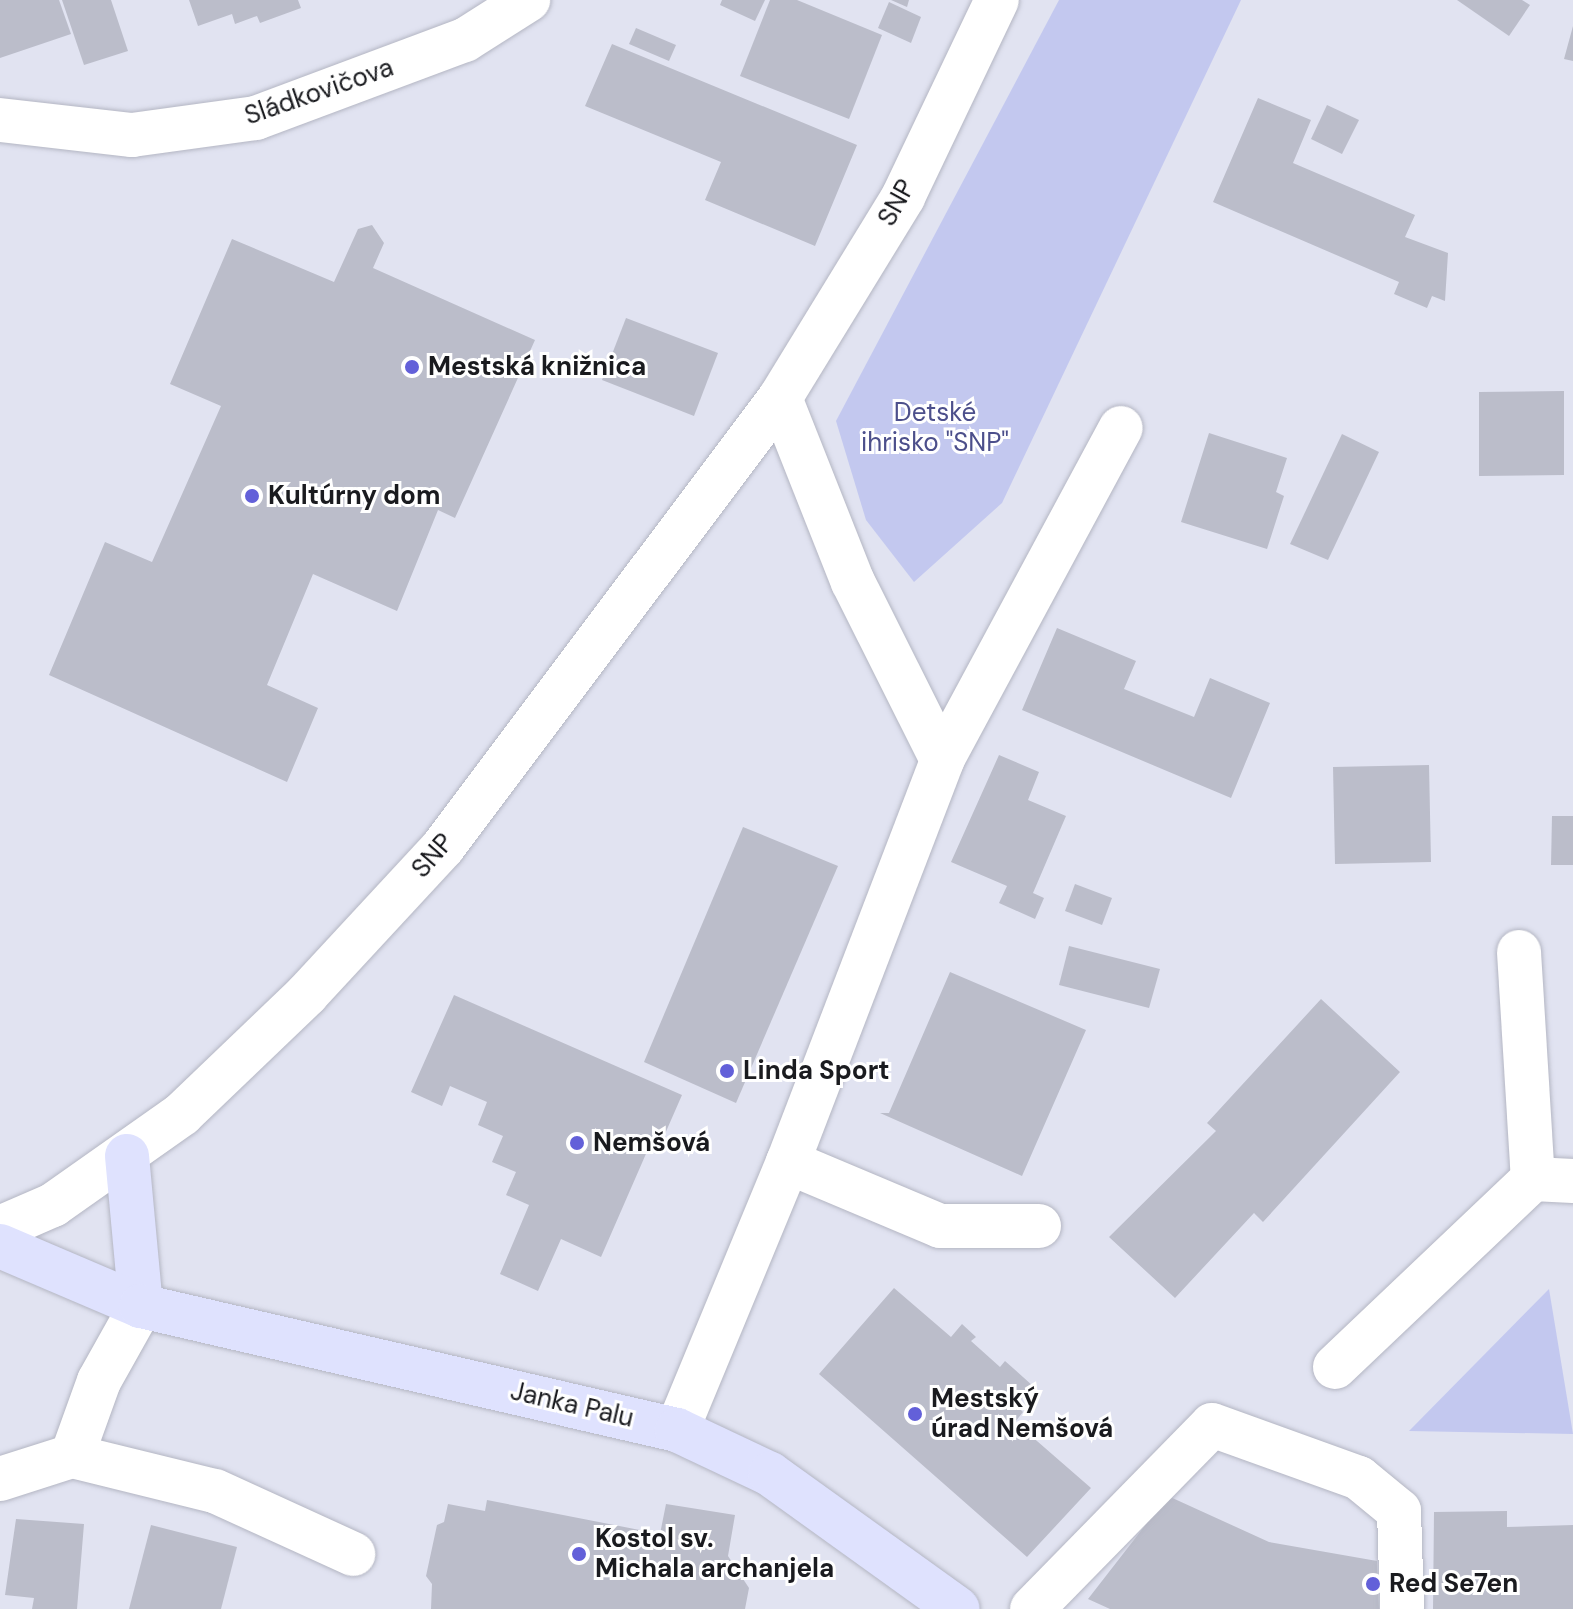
<!DOCTYPE html>
<html>
<head>
<meta charset="utf-8">
<style>
  body { margin:0 }
  #map { position:relative; width:1573px; height:1609px; overflow:hidden; background:#e1e3f1; font-family:"DM Sans",sans-serif }
  div>[style] { position:absolute }
  .green>* { inset:0; background:#c3c8ef }
  .building>* { inset:0; background:#bbbdca }
  .roads { filter:drop-shadow(0 0 2px #b4b6c3) drop-shadow(0 0 2px #b4b6c3) }
  .minor>* { height:44px; margin:-22px; padding:0 22px; transform-origin:22px; border-radius:22px; background:#fff }
  .major>* { height:44px; margin:-22px; padding:0 22px; transform-origin:22px; border-radius:22px; background:#dfe2fe }
  .dots>* { width:22px; height:22px; translate:-50% -50%; box-sizing:border-box; border:4px solid #fff; border-radius:50% }
  span { translate:-50% -50%; white-space:nowrap; text-align:center; line-height:1.15; -webkit-text-stroke:6px #fff; paint-order:stroke }
  .street-label { font-size:26px; color:#1a1b1f }
  .poi-label { font-size:26px; color:#1a1b1f; font-weight:700 }
  .left { translate:0 -50%; text-align:left }
  .park-label { font-size:26px; color:#4c4f8b }
</style>
</head>
<body>
<div id="map">
  <div class="green">
    <i style="clip-path:polygon(1059px 0,1241px 0,1002px 503px,914px 582px,866px 520px,836px 421px)"></i>
    <i style="clip-path:polygon(1549px 1289px,1573px 1434px,1409px 1431px)"></i>
  </div>
  <div class="building">
    <i style="clip-path:polygon(0 0,59px 0,71px 34px,0 58px)"></i>
    <i style="clip-path:polygon(62px 0,111px 0,128px 51px,84px 65px)"></i>
    <i style="clip-path:polygon(189px 0,298px 0,301px 8px,260px 23px,257px 16px,235px 24px,232px 14px,198px 26px)"></i>
    <i style="clip-path:polygon(722px 0,765px 0,755px 21px,720px 5px)"></i>
    <i style="clip-path:polygon(770px 0,797px 0,882px 35px,849px 119px,740px 76px)"></i>
    <i style="clip-path:polygon(891px 0,909px 0,907px 7px)"></i>
    <i style="clip-path:polygon(1457px 0,1522px 0,1530px 5px,1509px 36px)"></i>
    <i style="clip-path:polygon(889px 2px,921px 17px,911px 43px,878px 28px)"></i>
    <i style="clip-path:polygon(1573px 26px,1573px 61px,1564px 59px)"></i>
    <i style="clip-path:polygon(636px 28px,676px 45px,669px 61px,629px 44px)"></i>
    <i style="clip-path:polygon(612px 44px,857px 145px,815px 246px,705px 200px,721px 162px,585px 106px)"></i>
    <i style="clip-path:polygon(1258px 98px,1311px 120px,1293px 163px,1415px 215px,1405px 237px,1448px 253px,1445px 301px,1432px 296px,1427px 308px,1394px 294px,1399px 282px,1213px 202px)"></i>
    <i style="clip-path:polygon(1327px 105px,1359px 120px,1342px 154px,1311px 139px)"></i>
    <i style="clip-path:polygon(372px 225px,384px 243px,373px 268px,535px 340px,455px 518px,438px 510px,397px 611px,313px 574px,267px 685px,318px 708px,287px 782px,49px 675px,105px 542px,152px 562px,221px 406px,170px 384px,232px 239px,334px 282px,358px 229px)"></i>
    <i style="clip-path:polygon(626px 318px,718px 353px,694px 416px,602px 380px)"></i>
    <i style="clip-path:polygon(1564px 391px,1564px 475px,1479px 476px,1479px 392px)"></i>
    <i style="clip-path:polygon(1209px 433px,1287px 458px,1276px 492px,1284px 496px,1267px 549px,1181px 522px)"></i>
    <i style="clip-path:polygon(1342px 434px,1379px 452px,1328px 560px,1290px 544px)"></i>
    <i style="clip-path:polygon(1057px 628px,1136px 661px,1124px 689px,1194px 717px,1210px 678px,1270px 703px,1231px 798px,1022px 710px)"></i>
    <i style="clip-path:polygon(999px 755px,1039px 772px,1028px 800px,1066px 816px,1033px 893px,1044px 898px,1035px 919px,999px 903px,1007px 886px,951px 862px)"></i>
    <i style="clip-path:polygon(1429px 765px,1431px 862px,1335px 864px,1333px 767px)"></i>
    <i style="clip-path:polygon(1552px 816px,1573px 816px,1573px 865px,1551px 865px)"></i>
    <i style="clip-path:polygon(743px 827px,838px 866px,736px 1103px,644px 1062px)"></i>
    <i style="clip-path:polygon(1075px 884px,1112px 898px,1102px 925px,1065px 911px)"></i>
    <i style="clip-path:polygon(1069px 946px,1160px 969px,1149px 1008px,1059px 985px)"></i>
    <i style="clip-path:polygon(950px 972px,1086px 1030px,1022px 1176px,880px 1113px,889px 1113px)"></i>
    <i style="clip-path:polygon(454px 995px,682px 1095px,661px 1143px,652px 1140px,601px 1257px,561px 1239px,538px 1291px,500px 1274px,529px 1205px,506px 1195px,516px 1172px,492px 1162px,503px 1136px,478px 1125px,487px 1102px,450px 1086px,442px 1106px,411px 1092px)"></i>
    <i style="clip-path:polygon(1321px 999px,1400px 1072px,1263px 1222px,1254px 1213px,1175px 1298px,1109px 1237px,1216px 1131px,1207px 1123px)"></i>
    <i style="clip-path:polygon(894px 1288px,951px 1337px,962px 1324px,976px 1337px,971px 1341px,1000px 1367px,1005px 1361px,1033px 1386px,1016px 1405px,1023px 1412px,1015px 1422px,1091px 1488px,1027px 1557px,819px 1374px)"></i>
    <i style="clip-path:polygon(1168px 1496px,1269px 1542px,1377px 1561px,1379px 1609px,1110px 1609px,1088px 1599px)"></i>
    <i style="clip-path:polygon(487px 1500px,660px 1534px,666px 1504px,735px 1515px,728px 1556px,749px 1588px,745px 1609px,431px 1609px,432px 1584px,426px 1576px,437px 1525px,444px 1522px,448px 1504px,485px 1511px)"></i>
    <i style="clip-path:polygon(1507px 1511px,1507px 1527px,1573px 1525px,1573px 1609px,1433px 1609px,1434px 1512px)"></i>
    <i style="clip-path:polygon(16px 1519px,84px 1524px,77px 1609px,32px 1609px,34px 1598px,5px 1595px)"></i>
    <i style="clip-path:polygon(151px 1525px,237px 1547px,221px 1609px,129px 1609px)"></i>
  </div>
  <div class="roads">
    <div class="minor">
      <i style="left:0;top:120px;width:133px;rotate:6.5deg"></i>
      <i style="left:132px;top:135px;width:125px;rotate:-7.8deg"></i>
      <i style="left:256px;top:118px;width:223px;rotate:-20.5deg"></i>
      <i style="left:465px;top:40px;width:75px;rotate:-32.4deg"></i>
      <i style="left:780px;top:398px;width:198px;rotate:68.4deg"></i>
      <i style="left:853px;top:582px;width:199px;rotate:63.4deg"></i>
      <i style="left:1519px;top:952px;width:227px;rotate:86.5deg"></i>
      <i style="left:788px;top:1162px;width:165px;rotate:22.8deg"></i>
      <i style="left:940px;top:1226px;width:99px"></i>
      <i style="left:0;top:1228px;width:58px;rotate:-23.5deg"></i>
      <i style="left:53px;top:1205px;width:158px;rotate:-35.2deg"></i>
      <i style="left:182px;top:1114px;width:173px;rotate:-43.8deg"></i>
      <i style="left:307px;top:994px;width:200px;rotate:-47.2deg"></i>
      <i style="left:443px;top:847px;width:561px;rotate:-53.11deg"></i>
      <i style="left:780px;top:398px;width:236px;rotate:-58.5deg"></i>
      <i style="left:903px;top:197px;width:218px;rotate:-64.5deg"></i>
      <i style="left:1335px;top:1367px;width:273px;rotate:-43.5deg"></i>
      <i style="left:1533px;top:1179px;width:40px;rotate:2.9deg"></i>
      <i style="left:677px;top:1430px;width:290px;rotate:-67.5deg"></i>
      <i style="left:788px;top:1162px;width:430px;rotate:-69deg"></i>
      <i style="left:942px;top:760px;width:377px;rotate:-61.7deg"></i>
      <i style="left:72px;top:1456px;width:80px;rotate:-70.2deg"></i>
      <i style="left:99px;top:1381px;width:86px;rotate:-60.8deg"></i>
      <i style="left:0;top:1479px;width:76px;rotate:-17.7deg"></i>
      <i style="left:72px;top:1456px;width:147px;rotate:13.8deg"></i>
      <i style="left:215px;top:1491px;width:152px;rotate:24.5deg"></i>
      <i style="left:1032px;top:1609px;width:257px;rotate:-45.6deg"></i>
      <i style="left:1212px;top:1425px;width:156px;rotate:19.8deg"></i>
      <i style="left:1359px;top:1478px;width:52px;rotate:39.5deg"></i>
      <i style="left:1399px;top:1511px;width:98px;rotate:88.2deg"></i>
    </div>
    <div class="major">
      <i style="left:127px;top:1156px;width:151px;rotate:84.7deg"></i>
      <i style="left:0;top:1246px;width:153px;rotate:23.1deg"></i>
      <i style="left:141px;top:1306px;width:550px;rotate:13.03deg"></i>
      <i style="left:677px;top:1430px;width:103px;rotate:25.3deg"></i>
      <i style="left:770px;top:1474px;width:231px;rotate:35.7deg"></i>
    </div>
  </div>
  <div class="dots">
    <i style="left:412px;top:367px;background:#6360d9"></i>
    <i style="left:252px;top:496px;background:#6360d9"></i>
    <i style="left:727px;top:1071px;background:#6360d9"></i>
    <i style="left:577px;top:1143px;background:#6360d9"></i>
    <i style="left:915px;top:1414px;background:#6360d9"></i>
    <i style="left:579px;top:1554px;background:#6360d9"></i>
    <i style="left:1373px;top:1584px;background:#6360d9"></i>
  </div>
  <div class="street-label">
    <span style="left:319px;top:92px;rotate:-19deg">Sládkovičova</span>
    <span style="left:897px;top:203px;rotate:-61deg">SNP</span>
    <span style="left:433px;top:856px;rotate:-49deg">SNP</span>
    <span style="left:572px;top:1405px;rotate:13deg">Janka Palu</span>
  </div>
  <div class="poi-label">
    <span class="left" style="left:428px;top:367px">Mestská knižnica</span>
    <span class="left" style="left:268px;top:496px">Kultúrny dom</span>
    <span class="left" style="left:743px;top:1071px">Linda Sport</span>
    <span class="left" style="left:593px;top:1143px">Nemšová</span>
    <span class="left" style="left:931px;top:1414px">Mestský<br>úrad Nemšová</span>
    <span class="left" style="left:595px;top:1554px">Kostol sv.<br>Michala archanjela</span>
    <span class="left" style="left:1389px;top:1584px">Red Se7en</span>
  </div>
  <div class="park-label">
    <span style="left:935px;top:428px">Detské<br>ihrisko "SNP"</span>
  </div>
</div>
</body>
</html>
